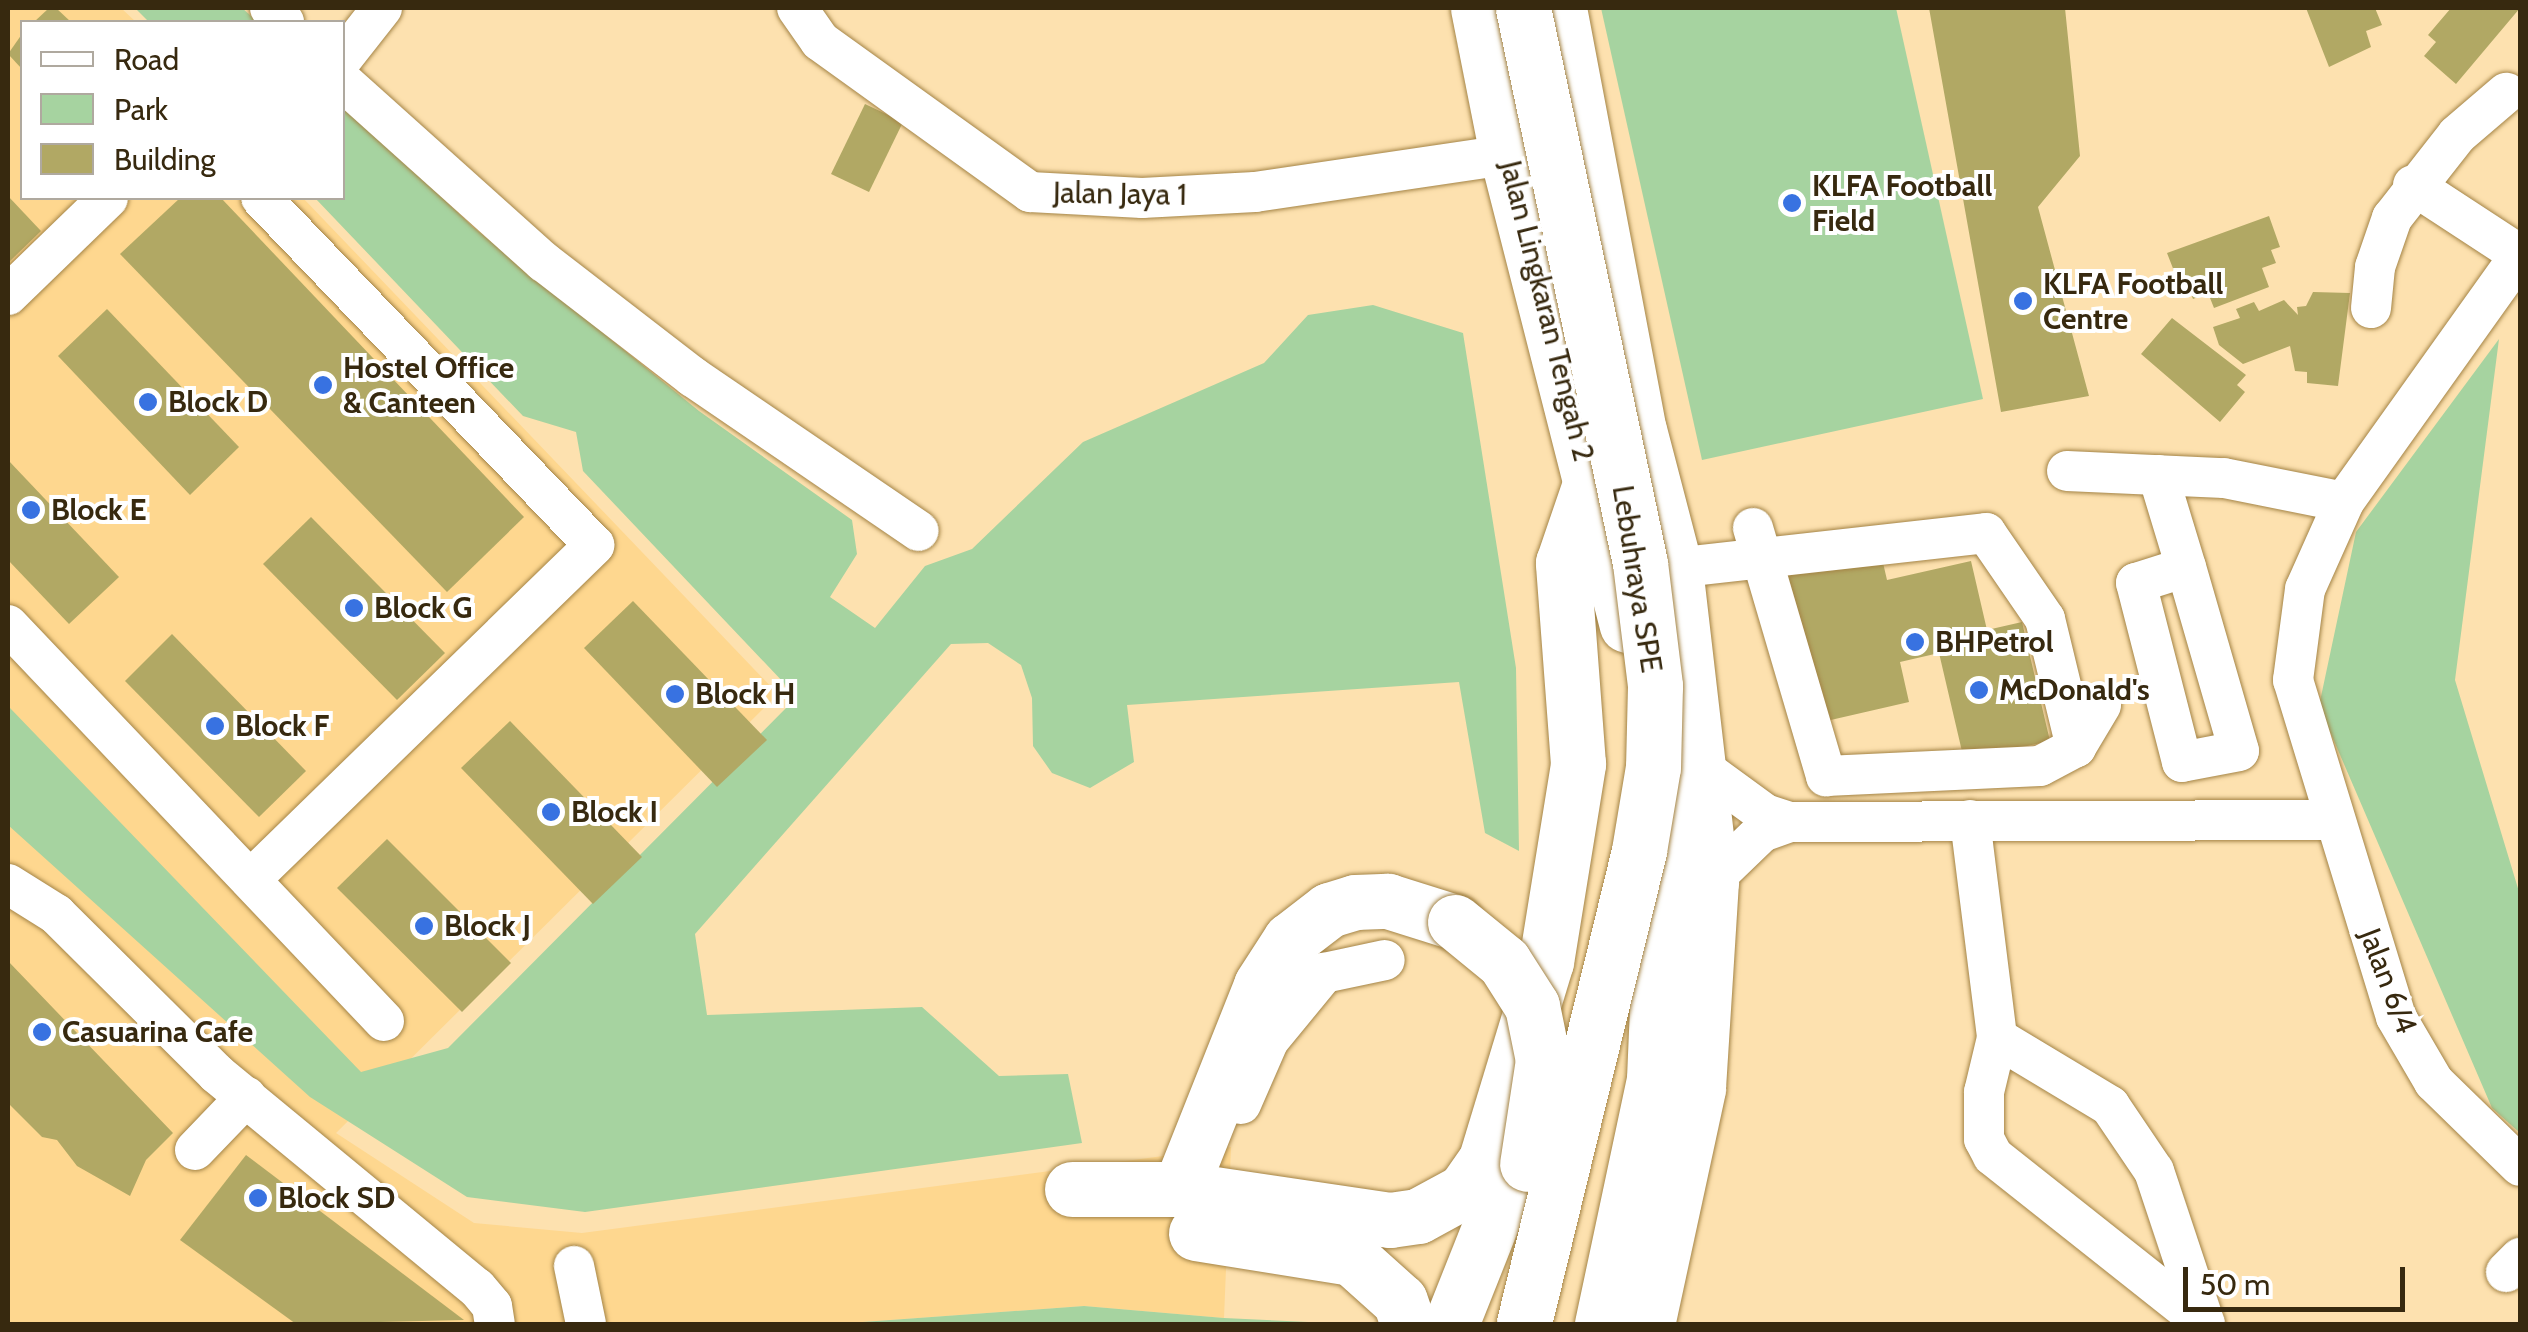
<!DOCTYPE html>
<html>
<head>
<meta charset="utf-8">
<style>
  body { margin:0 }
  #map { position:relative; width:2528px; height:1332px; overflow:hidden; background:#fde1af; font-family:Cabin,sans-serif }
  div>[style] { position:absolute }
  .built>* { inset:0; background:#fed78f }
  .green>* { inset:0; background:#a6d3a0 }
  .building>* { inset:0; background:#b1a864 }
  .roads { filter:drop-shadow(0 0 2px #a48446) drop-shadow(0 0 2px #a48446) }
  .minor>* { height:40px; margin:-20px; padding:0 20px; transform-origin:20px; border-radius:20px; background:#fff }
  .highway>* { height:55px; margin:-27.5px; padding:0 27.5px; transform-origin:27.5px; border-radius:27.5px; background:#fff }
  .bridges { filter:drop-shadow(0 0 2px #a48446) drop-shadow(0 0 2px #a48446) }
  .highway-bridge>* { height:55px; margin:-27.5px; padding:0 27.5px; transform-origin:27.5px; border-radius:27.5px; background:#fff }
  .dots>* { width:28px; height:28px; translate:-50% -50%; box-sizing:border-box; border:5px solid #fff; border-radius:50% }
  span { translate:-50% -50%; white-space:nowrap; text-align:center; line-height:1.15; -webkit-text-stroke:8px #fff; paint-order:stroke }
  .poi-label { font-size:30px; color:#37290f; font-weight:700 }
  .left { translate:0 -50%; text-align:left }
  .street-label { font-size:30px; color:#37290f }
  .frame { position:absolute; inset:0; border:10px solid #37290f; pointer-events:none }
  .legend { position:absolute; left:20px; top:20px; width:325px; height:180px; box-sizing:border-box; background:#fff; border:2px solid #afa99f; margin:0; padding:12px 18px; list-style:none; font-size:30px; color:#37290f }
  .legend li { display:flex; align-items:center; gap:20px; height:50px }
  .legend b { width:50px; border:2px solid #afa99f }
  .scale { position:absolute; left:2183px; top:1267px; width:222px; height:45px; box-sizing:border-box; border:5px solid #37290f; border-top:0; padding-left:12px; font-size:30px; line-height:35px; white-space:nowrap; color:#37290f; -webkit-text-stroke:8px #fff; paint-order:stroke }
</style>
</head>
<body>
<div id="map">
  <div class="built">
    <i style="clip-path:polygon(8px 8px,121px 8px,136px 22px,22px 22px,22px 198px,303px 198px,778px 694px,336px 1133px,474px 1223px,582px 1233px,1231px 1147px,1224px 1318px,1084px 1306px,835px 1324px,8px 1324px)"></i>
  </div>
  <div class="green">
    <i style="clip-path:polygon(135px 8px,242px 8px,258px 22px,149px 22px)"></i>
    <i style="clip-path:polygon(1601px 8px,1896px 8px,1983px 399px,1702px 460px)"></i>
    <i style="clip-path:polygon(343px 103px,473px 227px,699px 411px,852px 520px,857px 554px,830px 597px,875px 628px,925px 566px,972px 549px,1083px 442px,1264px 363px,1308px 315px,1373px 305px,1463px 333px,1516px 668px,1519px 851px,1485px 833px,1459px 682px,1127px 705px,1134px 762px,1090px 788px,1052px 773px,1033px 746px,1032px 698px,1021px 665px,988px 643px,951px 644px,695px 934px,707px 1015px,922px 1007px,999px 1076px,1068px 1074px,1082px 1143px,585px 1212px,467px 1197px,310px 1097px,8px 825px,10px 708px,361px 1072px,448px 1048px,790px 704px,784px 683px,583px 471px,576px 432px,523px 416px,315px 198px,342px 198px)"></i>
    <i style="clip-path:polygon(2499px 339px,2455px 680px,2520px 895px,2520px 1133px,2492px 1108px,2319px 706px,2356px 532px)"></i>
    <i style="clip-path:polygon(1084px 1306px,1224px 1318px,1352px 1324px,835px 1324px)"></i>
  </div>
  <div class="building">
    <i style="clip-path:polygon(49px 8px,56px 8px,71px 22px,34px 22px)"></i>
    <i style="clip-path:polygon(1929px 8px,2065px 8px,2080px 156px,2038px 207px,2089px 396px,2001px 412px)"></i>
    <i style="clip-path:polygon(2306px 8px,2375px 8px,2382px 25px,2366px 31px,2371px 47px,2329px 67px)"></i>
    <i style="clip-path:polygon(2451px 8px,2520px 8px,2456px 84px,2424px 56px,2436px 42px,2428px 35px)"></i>
    <i style="clip-path:polygon(22px 34px,22px 69px,8px 54px)"></i>
    <i style="clip-path:polygon(865px 104px,903px 122px,869px 192px,831px 174px)"></i>
    <i style="clip-path:polygon(8px 196px,41px 231px,8px 263px)"></i>
    <i style="clip-path:polygon(180px 198px,221px 198px,524px 517px,447px 592px,120px 254px)"></i>
    <i style="clip-path:polygon(2269px 216px,2280px 247px,2271px 250px,2276px 263px,2262px 268px,2269px 287px,2214px 308px,2208px 293px,2193px 299px,2188px 287px,2181px 289px,2167px 253px)"></i>
    <i style="clip-path:polygon(2313px 292px,2350px 293px,2338px 386px,2307px 383px,2307px 372px,2295px 371px,2290px 346px,2243px 364px,2219px 345px,2213px 327px,2240px 318px,2236px 309px,2254px 302px,2259px 311px,2284px 300px,2298px 315px,2297px 307px,2306px 306px)"></i>
    <i style="clip-path:polygon(107px 309px,239px 447px,190px 495px,58px 356px)"></i>
    <i style="clip-path:polygon(2172px 318px,2246px 375px,2237px 385px,2245px 392px,2220px 422px,2141px 354px)"></i>
    <i style="clip-path:polygon(8px 460px,119px 577px,69px 624px,8px 560px)"></i>
    <i style="clip-path:polygon(311px 517px,445px 653px,397px 700px,263px 564px)"></i>
    <i style="clip-path:polygon(1881px 554px,1887px 580px,1971px 561px,1987px 630px,2022px 622px,2050px 741px,1964px 760px,1939px 653px,1900px 662px,1909px 702px,1822px 722px,1787px 576px)"></i>
    <i style="clip-path:polygon(633px 601px,767px 740px,717px 787px,584px 648px)"></i>
    <i style="clip-path:polygon(172px 634px,306px 771px,259px 817px,125px 681px)"></i>
    <i style="clip-path:polygon(510px 721px,642px 857px,593px 904px,461px 768px)"></i>
    <i style="clip-path:polygon(387px 839px,511px 963px,462px 1012px,337px 888px)"></i>
    <i style="clip-path:polygon(8px 961px,173px 1133px,146px 1160px,130px 1196px,77px 1166px,57px 1140px,42px 1137px,8px 1103px)"></i>
    <i style="clip-path:polygon(246px 1155px,464px 1320px,296px 1324px,180px 1240px)"></i>
  </div>
  <div class="roads">
    <div class="minor">
      <i style="left:270px;top:8px;width:20px;rotate:45deg"></i>
      <i style="left:797px;top:8px;width:40px;rotate:55.1deg"></i>
      <i style="left:820px;top:41px;width:259px;rotate:35.7deg"></i>
      <i style="left:1030px;top:192px;width:112px;rotate:3.1deg"></i>
      <i style="left:1142px;top:198px;width:113px;rotate:-3deg"></i>
      <i style="left:1255px;top:192px;width:255px;rotate:-8.4deg"></i>
      <i style="left:342px;top:59px;width:65px;rotate:-51.9deg"></i>
      <i style="left:342px;top:81px;width:271px;rotate:41.9deg"></i>
      <i style="left:544px;top:262px;width:188px;rotate:37.7deg"></i>
      <i style="left:693px;top:377px;width:273px;rotate:34.3deg"></i>
      <i style="left:2413px;top:185px;width:128px;rotate:33.2deg"></i>
      <i style="left:2520px;top:255px;width:303px;rotate:125.5deg"></i>
      <i style="left:2344px;top:502px;width:95px;rotate:114.1deg"></i>
      <i style="left:2305px;top:589px;width:92px;rotate:97.5deg"></i>
      <i style="left:2293px;top:680px;width:352px;rotate:73deg"></i>
      <i style="left:2396px;top:1017px;width:75px;rotate:59.7deg"></i>
      <i style="left:2434px;top:1082px;width:120px;rotate:44.3deg"></i>
      <i style="left:8px;top:295px;width:139px;rotate:-44.1deg"></i>
      <i style="left:2371px;top:308px;width:41px;rotate:-84.4deg"></i>
      <i style="left:2375px;top:267px;width:52px;rotate:-70.9deg"></i>
      <i style="left:2392px;top:218px;width:105px;rotate:-51.9deg"></i>
      <i style="left:2457px;top:135px;width:65px;rotate:-40.6deg"></i>
      <i style="left:2067px;top:471px;width:157px;rotate:2.6deg"></i>
      <i style="left:2224px;top:478px;width:122px;rotate:11.3deg"></i>
      <i style="left:2158px;top:475px;width:96px;rotate:73.1deg"></i>
      <i style="left:2186px;top:567px;width:191px;rotate:73.9deg"></i>
      <i style="left:2239px;top:751px;width:58px;rotate:169.1deg"></i>
      <i style="left:2182px;top:762px;width:185px;rotate:-104.4deg"></i>
      <i style="left:2136px;top:583px;width:52px;rotate:-17.7deg"></i>
      <i style="left:1753px;top:528px;width:259px;rotate:73.6deg"></i>
      <i style="left:1826px;top:776px;width:214px;rotate:-2.7deg"></i>
      <i style="left:2040px;top:766px;width:41px;rotate:-27.8deg"></i>
      <i style="left:2076px;top:747px;width:49px;rotate:-59.2deg"></i>
      <i style="left:1675px;top:568px;width:313px;rotate:-6.4deg"></i>
      <i style="left:1986px;top:533px;width:104px;rotate:55.5deg"></i>
      <i style="left:2045px;top:619px;width:132px;rotate:76.4deg"></i>
      <i style="left:8px;top:625px;width:546px;rotate:46.48deg"></i>
      <i style="left:1702px;top:768px;width:78px;rotate:36.1deg"></i>
      <i style="left:1765px;top:814px;width:25px;rotate:18deg"></i>
      <i style="left:1970px;top:820px;width:220px;rotate:82.9deg"></i>
      <i style="left:1997px;top:1038px;width:56px;rotate:103.5deg"></i>
      <i style="left:1984px;top:1092px;width:47px;rotate:90deg"></i>
      <i style="left:1984px;top:1139px;width:19px;rotate:62deg"></i>
      <i style="left:1993px;top:1156px;width:270px;rotate:38.4deg"></i>
      <i style="left:251px;top:879px;width:479px;rotate:-44.2deg"></i>
      <i style="left:594px;top:545px;width:481px;rotate:-133.8deg"></i>
      <i style="left:1711px;top:881px;width:71px;rotate:-43.9deg"></i>
      <i style="left:1762px;top:832px;width:29px;rotate:-20deg"></i>
      <i style="left:1789px;top:822px;width:542px;rotate:-0.21deg"></i>
      <i style="left:8px;top:884px;width:57px;rotate:32deg"></i>
      <i style="left:56px;top:914px;width:227px;rotate:44.8deg"></i>
      <i style="left:217px;top:1074px;width:337px;rotate:39.5deg"></i>
      <i style="left:477px;top:1288px;width:23px;rotate:50deg"></i>
      <i style="left:492px;top:1306px;width:18px;rotate:81deg"></i>
      <i style="left:1997px;top:1038px;width:132px;rotate:31deg"></i>
      <i style="left:2110px;top:1106px;width:78px;rotate:55.9deg"></i>
      <i style="left:2154px;top:1171px;width:161px;rotate:71.6deg"></i>
      <i style="left:1241px;top:1104px;width:70px;rotate:-66.4deg"></i>
      <i style="left:1269px;top:1040px;width:87px;rotate:-50.6deg"></i>
      <i style="left:1324px;top:973px;width:62px;rotate:-12deg"></i>
      <i style="left:195px;top:1150px;width:74px;rotate:-46.1deg"></i>
      <i style="left:574px;top:1266px;width:59px;rotate:78.3deg"></i>
      <i style="left:2506px;top:1272px;width:20px;rotate:-45deg"></i>
    </div>
    <div class="highway">
      <i style="left:1478px;top:8px;width:150px;rotate:78.8deg"></i>
      <i style="left:1507px;top:155px;width:485px;rotate:75.7deg"></i>
      <i style="left:1559px;top:8px;width:430px;rotate:79.3deg"></i>
      <i style="left:1639px;top:430px;width:143px;rotate:75.4deg"></i>
      <i style="left:1675px;top:568px;width:315px;rotate:83.4deg"></i>
      <i style="left:1711px;top:881px;width:208px;rotate:93.6deg"></i>
      <i style="left:1698px;top:1089px;width:240px;rotate:102.2deg"></i>
      <i style="left:1072px;top:1189px;width:108px"></i>
      <i style="left:1180px;top:1189px;width:212px;rotate:8.4deg"></i>
      <i style="left:1390px;top:1220px;width:28px;rotate:-8deg"></i>
      <i style="left:1418px;top:1216px;width:52px;rotate:-28.5deg"></i>
      <i style="left:1464px;top:1191px;width:39px;rotate:-55deg"></i>
      <i style="left:1486px;top:1159px;width:206px;rotate:-73.1deg"></i>
      <i style="left:1546px;top:962px;width:201px;rotate:-80.8deg"></i>
      <i style="left:1578px;top:764px;width:202px;rotate:-94.3deg"></i>
      <i style="left:1563px;top:563px;width:83px;rotate:-71.1deg"></i>
      <i style="left:1180px;top:1189px;width:219px;rotate:-68.3deg"></i>
      <i style="left:1261px;top:985px;width:54px;rotate:-57.2deg"></i>
      <i style="left:1290px;top:940px;width:49px;rotate:-37.6deg"></i>
      <i style="left:1329px;top:910px;width:27px;rotate:-17deg"></i>
      <i style="left:1355px;top:902px;width:33px;rotate:-2deg"></i>
      <i style="left:1388px;top:901px;width:70px;rotate:17.4deg"></i>
      <i style="left:1196px;top:1233px;width:158px;rotate:9.1deg"></i>
      <i style="left:1352px;top:1258px;width:64px;rotate:41.9deg"></i>
      <i style="left:1400px;top:1301px;width:24px;rotate:71deg"></i>
      <i style="left:1451px;top:1324px;width:197px;rotate:-68.3deg"></i>
      <i style="left:1602px;top:1324px;width:250px;rotate:-78deg"></i>
      <i style="left:1654px;top:1079px;width:190px;rotate:-87.6deg"></i>
      <i style="left:1662px;top:889px;width:86px;rotate:-96.7deg"></i>
    </div>
  </div>
  <div class="bridges">
    <div class="highway-bridge">
      <i style="left:1523px;top:8px;width:567px;rotate:78.1deg"></i>
      <i style="left:1640px;top:563px;width:124px;rotate:83deg"></i>
      <i style="left:1655px;top:686px;width:81px;rotate:91.4deg"></i>
      <i style="left:1653px;top:767px;width:85px;rotate:99.5deg"></i>
      <i style="left:1639px;top:851px;width:487px;rotate:103.7deg"></i>
      <i style="left:1455px;top:922px;width:63px;rotate:39.2deg"></i>
      <i style="left:1504px;top:962px;width:52px;rotate:57.5deg"></i>
      <i style="left:1532px;top:1006px;width:55px;rotate:78.5deg"></i>
      <i style="left:1543px;top:1060px;width:105px;rotate:98.7deg"></i>
    </div>
  </div>
  <div class="dots">
    <i style="left:1792px;top:203px;background:#3872e1"></i>
    <i style="left:2023px;top:301px;background:#3872e1"></i>
    <i style="left:323px;top:385px;background:#3872e1"></i>
    <i style="left:148px;top:402px;background:#3872e1"></i>
    <i style="left:31px;top:510px;background:#3872e1"></i>
    <i style="left:354px;top:608px;background:#3872e1"></i>
    <i style="left:1915px;top:642px;background:#3872e1"></i>
    <i style="left:1979px;top:690px;background:#3872e1"></i>
    <i style="left:675px;top:694px;background:#3872e1"></i>
    <i style="left:215px;top:726px;background:#3872e1"></i>
    <i style="left:551px;top:812px;background:#3872e1"></i>
    <i style="left:424px;top:926px;background:#3872e1"></i>
    <i style="left:42px;top:1032px;background:#3872e1"></i>
    <i style="left:258px;top:1198px;background:#3872e1"></i>
  </div>
  <div class="poi-label">
    <span class="left" style="left:1812px;top:203px">KLFA Football<br>Field</span>
    <span class="left" style="left:2043px;top:301px">KLFA Football<br>Centre</span>
    <span class="left" style="left:343px;top:385px">Hostel Office<br>&amp; Canteen</span>
    <span class="left" style="left:168px;top:402px">Block D</span>
    <span class="left" style="left:51px;top:510px">Block E</span>
    <span class="left" style="left:374px;top:608px">Block G</span>
    <span class="left" style="left:1935px;top:642px">BHPetrol</span>
    <span class="left" style="left:1999px;top:690px">McDonald's</span>
    <span class="left" style="left:695px;top:694px">Block H</span>
    <span class="left" style="left:235px;top:726px">Block F</span>
    <span class="left" style="left:571px;top:812px">Block I</span>
    <span class="left" style="left:444px;top:926px">Block J</span>
    <span class="left" style="left:62px;top:1032px">Casuarina Cafe</span>
    <span class="left" style="left:278px;top:1198px">Block SD</span>
  </div>
  <div class="street-label">
    <span style="left:1120px;top:194px;rotate:1deg">Jalan Jaya 1</span>
    <span style="left:1547px;top:311px;rotate:76deg">Jalan Lingkaran Tengah 2</span>
    <span style="left:1637px;top:579px;rotate:81deg">Lebuhraya SPE</span>
    <span style="left:2388px;top:981px;rotate:69deg">Jalan 6/4</span>
  </div>
  <div class="frame"></div>
  <ul class="legend">
  <li><b style="height:12px;background:#fff"></b>Road</li>
  <li><b style="height:28px;background:#a6d3a0"></b>Park</li>
  <li><b style="height:28px;background:#b1a864"></b>Building</li>
  </ul>
  <div class="scale">50 m</div>
</div>
</body>
</html>
